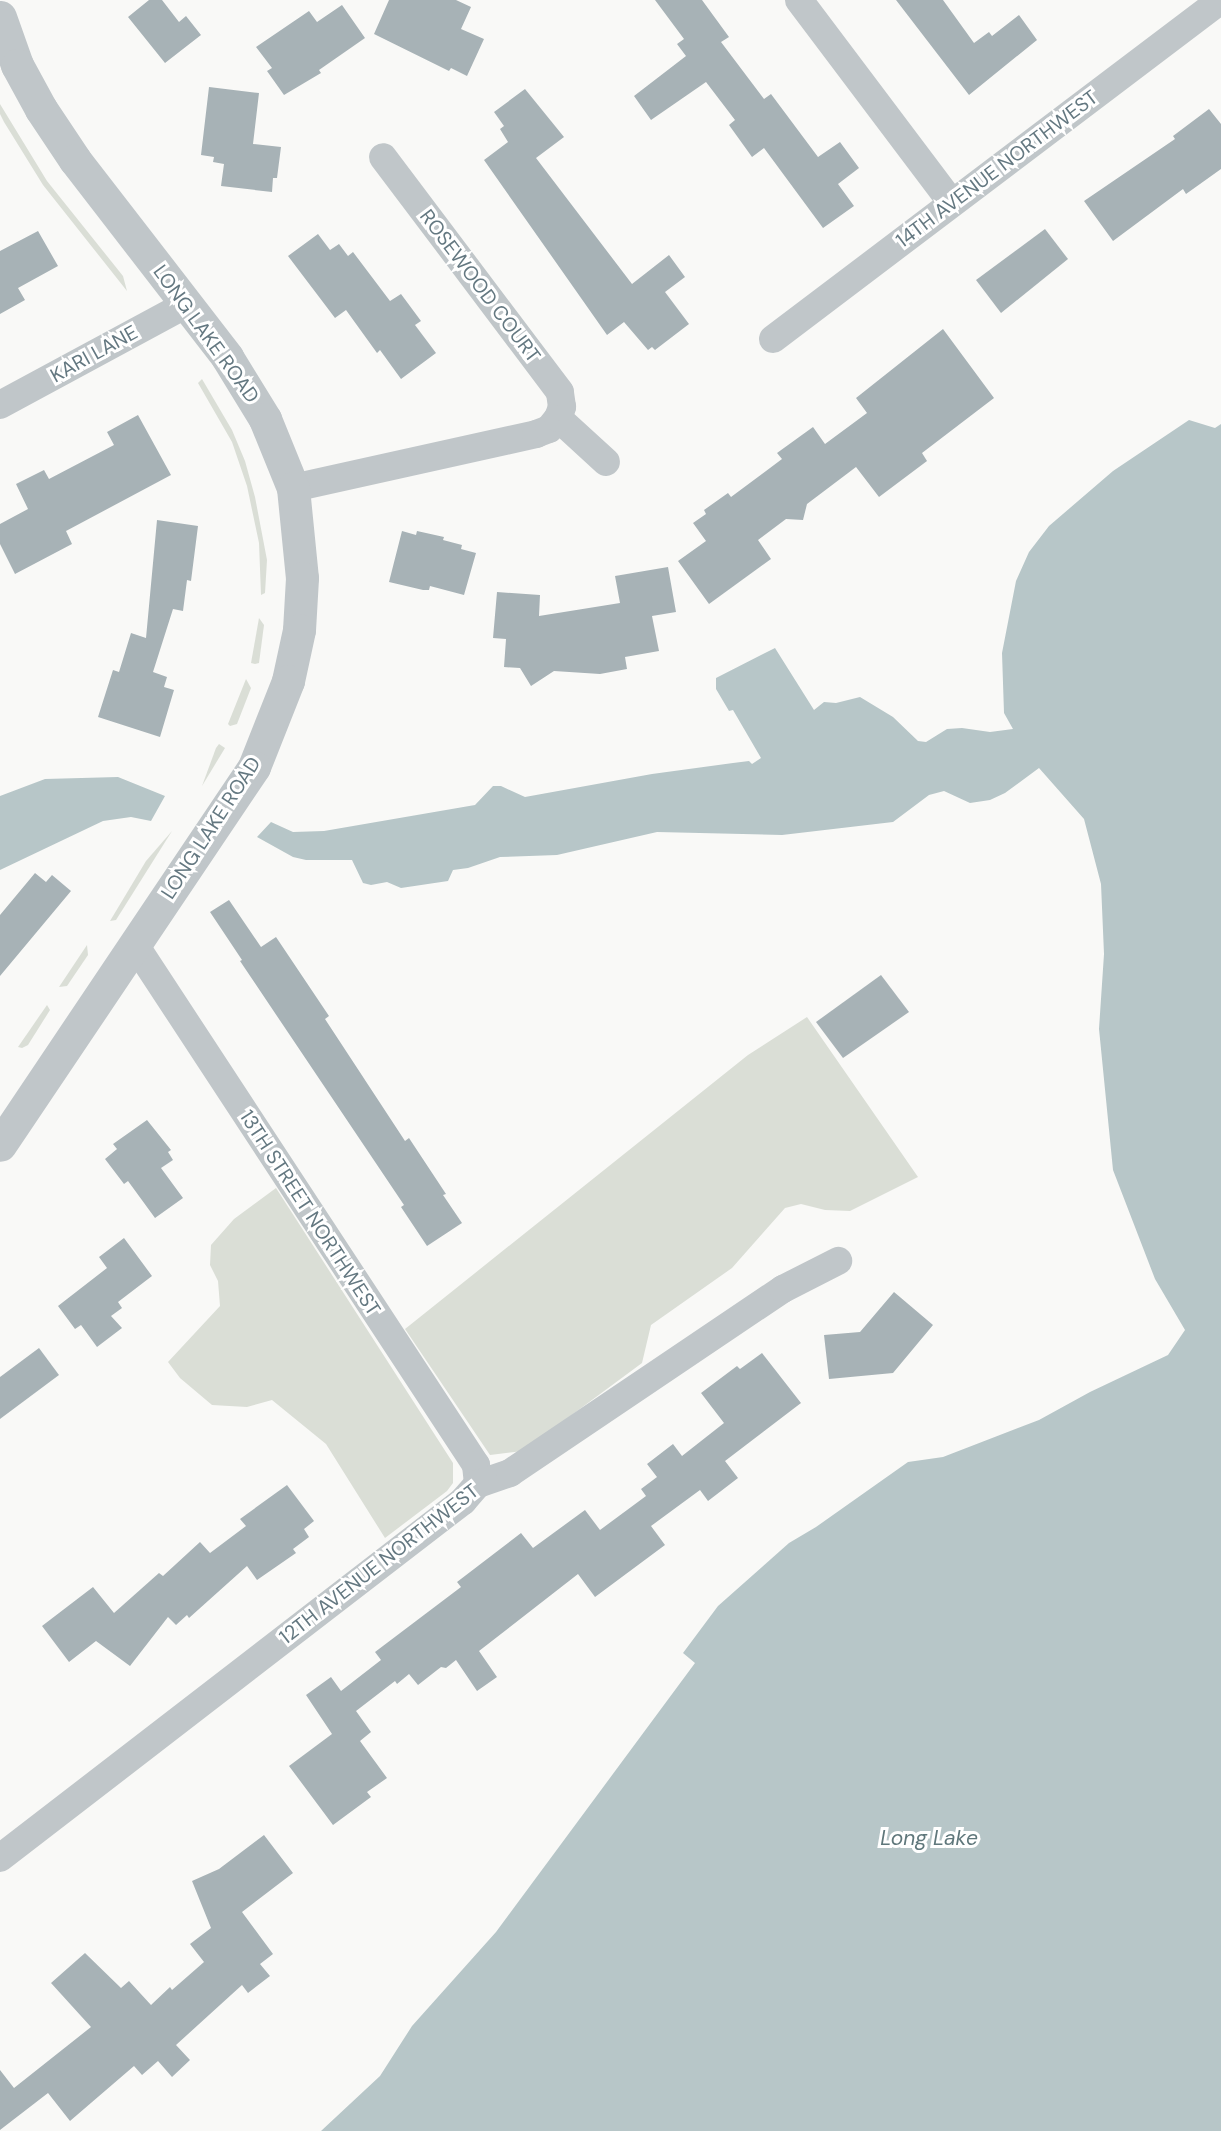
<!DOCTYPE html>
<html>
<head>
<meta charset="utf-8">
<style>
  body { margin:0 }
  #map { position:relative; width:1221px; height:2131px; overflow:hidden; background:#f9f9f7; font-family:"DM Sans",sans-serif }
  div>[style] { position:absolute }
  .green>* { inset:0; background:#daded6 }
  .water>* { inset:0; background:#b7c6c8 }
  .building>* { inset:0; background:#a7b2b6 }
  .minor>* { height:28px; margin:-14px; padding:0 14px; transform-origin:14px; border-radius:14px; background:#c0c6c9 }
  .tertiary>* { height:33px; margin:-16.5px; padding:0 16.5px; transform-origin:16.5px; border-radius:16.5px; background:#c0c6c9 }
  span { translate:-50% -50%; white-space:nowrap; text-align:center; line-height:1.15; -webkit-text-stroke:6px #fff; paint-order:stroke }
  .street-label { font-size:20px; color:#647881 }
  .water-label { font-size:21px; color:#5f777b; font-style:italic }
</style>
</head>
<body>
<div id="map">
  <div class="green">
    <i style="clip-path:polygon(0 104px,47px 181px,123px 276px,127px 291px,43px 185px,4px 122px,0 114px)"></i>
    <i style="clip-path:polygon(202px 379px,232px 430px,245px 461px,255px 497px,267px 560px,265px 593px,261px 595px,259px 543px,247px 486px,232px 442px,198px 383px)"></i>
    <i style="clip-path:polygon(259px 618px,264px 625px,259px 663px,255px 664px,251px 663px)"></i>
    <i style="clip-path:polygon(246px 679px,251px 688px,237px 724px,230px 726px,228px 724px)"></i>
    <i style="clip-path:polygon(219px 744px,225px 748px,202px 786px,216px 748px)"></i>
    <i style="clip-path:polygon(172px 831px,116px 920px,110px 921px,146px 861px)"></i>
    <i style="clip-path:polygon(87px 945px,88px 955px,67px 986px,59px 987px)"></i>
    <i style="clip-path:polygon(47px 1005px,50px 1010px,28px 1045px,22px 1048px,18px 1047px)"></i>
    <i style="clip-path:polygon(807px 1017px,918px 1177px,850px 1211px,825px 1210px,801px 1204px,785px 1208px,732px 1268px,651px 1325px,642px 1363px,523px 1451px,490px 1455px,405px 1329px,748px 1055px)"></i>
    <i style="clip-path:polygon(276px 1188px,453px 1463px,453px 1483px,447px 1491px,385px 1538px,326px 1444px,272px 1400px,247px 1407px,212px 1405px,180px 1378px,168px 1362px,220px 1306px,218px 1281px,210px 1265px,211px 1245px,234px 1219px)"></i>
  </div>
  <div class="water">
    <i style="clip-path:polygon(1189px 420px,1215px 428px,1221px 424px,1221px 2131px,321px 2131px,380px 2076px,412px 2026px,496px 1932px,695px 1663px,683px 1653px,718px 1606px,789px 1543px,816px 1527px,908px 1462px,943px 1457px,1039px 1420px,1090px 1392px,1168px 1355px,1185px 1330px,1155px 1279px,1113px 1170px,1099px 1029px,1104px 954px,1101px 884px,1084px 819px,1039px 768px,1005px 793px,990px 800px,970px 803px,944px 791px,929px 795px,893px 822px,782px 835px,657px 832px,557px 855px,500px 857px,468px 868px,453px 870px,448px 881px,401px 888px,387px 882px,371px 885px,363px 883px,352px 860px,306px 860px,293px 857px,257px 837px,271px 822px,293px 832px,324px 831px,475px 805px,493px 786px,501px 786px,525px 797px,652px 774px,733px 763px,749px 761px,752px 764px,761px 758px,733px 710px,729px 711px,716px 689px,716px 678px,775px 648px,814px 710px,824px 702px,836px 703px,860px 697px,893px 717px,918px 741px,926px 742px,947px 729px,962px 728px,990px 732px,1013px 729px,1004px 713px,1002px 653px,1016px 581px,1029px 552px,1049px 526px,1113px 471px)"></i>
    <i style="clip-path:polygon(118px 777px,165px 796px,151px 821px,131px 817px,103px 821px,0 870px,0 796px,45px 779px)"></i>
  </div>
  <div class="building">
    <i style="clip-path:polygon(149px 0,162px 0,179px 22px,186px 16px,201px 35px,165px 63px,128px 17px)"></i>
    <i style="clip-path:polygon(389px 0,456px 0,471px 7px,461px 29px,484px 39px,467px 76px,451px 68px,449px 71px,374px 34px)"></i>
    <i style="clip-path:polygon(655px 0,702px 0,729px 37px,721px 42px,764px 99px,771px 94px,818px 157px,840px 142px,859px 168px,838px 184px,854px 206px,823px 228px,764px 148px,752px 157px,729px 125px,735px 120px,706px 82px,651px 120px,634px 96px,686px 56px,677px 44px,684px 39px)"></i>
    <i style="clip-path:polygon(896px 0,943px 0,974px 43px,989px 32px,992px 36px,1019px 15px,1037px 40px,969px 95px)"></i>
    <i style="clip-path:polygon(342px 5px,365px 38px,319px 70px,321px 73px,284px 95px,267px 71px,272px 68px,256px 47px,309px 11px,317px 22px)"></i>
    <i style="clip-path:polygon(209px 87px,259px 93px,253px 144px,281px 147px,277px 178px,273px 178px,272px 192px,221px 186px,224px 164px,213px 162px,214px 157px,201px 155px)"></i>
    <i style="clip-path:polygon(525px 89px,564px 137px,536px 158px,632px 284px,669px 255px,685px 277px,665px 292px,689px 324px,655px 350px,652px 347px,648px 350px,624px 322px,607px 335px,484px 160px,508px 142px,500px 129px,504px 126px,494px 112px)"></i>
    <i style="clip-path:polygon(1209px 109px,1221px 124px,1221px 169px,1186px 194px,1183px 189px,1113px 241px,1084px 201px,1175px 139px,1173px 136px)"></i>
    <i style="clip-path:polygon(1045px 229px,1068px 259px,1001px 313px,976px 280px)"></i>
    <i style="clip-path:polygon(38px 231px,58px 266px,18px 288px,25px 300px,0 314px,0 251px)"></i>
    <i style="clip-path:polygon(318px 234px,330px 250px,339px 244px,348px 256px,353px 252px,390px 301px,401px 294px,421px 321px,415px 325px,436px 353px,401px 379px,380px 350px,377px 353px,346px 310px,335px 318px,288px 256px)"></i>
    <i style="clip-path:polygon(943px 329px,994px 398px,922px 453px,927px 461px,879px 497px,856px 467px,807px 504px,803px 520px,786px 519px,758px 540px,771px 559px,709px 604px,678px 561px,706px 541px,693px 523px,706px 514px,704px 510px,728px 493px,731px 497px,782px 459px,777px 453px,813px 427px,825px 444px,867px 413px,856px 398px)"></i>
    <i style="clip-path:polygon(138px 415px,171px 475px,66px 531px,72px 544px,15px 574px,0 544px,0 524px,28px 509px,16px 484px,44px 470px,49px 479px,114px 445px,107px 432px)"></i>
    <i style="clip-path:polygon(157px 520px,198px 526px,191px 581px,187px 580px,183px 611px,173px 609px,153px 672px,167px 677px,164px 687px,174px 690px,160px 737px,98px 717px,113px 670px,119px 672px,131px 633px,146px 638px)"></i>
    <i style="clip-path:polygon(402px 531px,416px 535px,417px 531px,444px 537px,443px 540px,462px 545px,461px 549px,476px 553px,464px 595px,430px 586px,429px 590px,423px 590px,389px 582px)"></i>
    <i style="clip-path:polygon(668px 567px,676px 612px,652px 616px,659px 651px,625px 657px,627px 669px,600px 674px,554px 671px,531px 686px,520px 668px,504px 667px,506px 639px,493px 638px,497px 592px,540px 595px,539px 616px,620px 603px,615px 576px)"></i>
    <i style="clip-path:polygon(35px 873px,46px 882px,52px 875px,71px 891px,0 976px,0 915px)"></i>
    <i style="clip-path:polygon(229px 900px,261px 947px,276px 937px,329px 1016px,325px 1019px,405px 1141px,409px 1138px,446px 1194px,443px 1195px,462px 1223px,427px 1246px,401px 1207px,404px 1205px,240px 961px,242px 960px,210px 912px)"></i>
    <i style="clip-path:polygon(881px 975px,909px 1012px,843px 1058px,816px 1022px)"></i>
    <i style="clip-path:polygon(147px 1120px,171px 1150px,168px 1152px,173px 1160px,161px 1168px,183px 1198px,155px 1218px,128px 1181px,124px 1184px,105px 1159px,117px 1149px,113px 1144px)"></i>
    <i style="clip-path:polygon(124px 1238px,152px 1276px,118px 1302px,122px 1308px,111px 1316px,122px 1328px,97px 1347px,81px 1325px,75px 1329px,58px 1306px,107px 1268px,99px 1257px)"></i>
    <i style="clip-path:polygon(894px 1292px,933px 1325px,893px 1373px,829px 1379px,824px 1335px,860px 1332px)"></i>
    <i style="clip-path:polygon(39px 1348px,59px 1375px,0 1419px,0 1377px)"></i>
    <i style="clip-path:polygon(762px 1353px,801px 1403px,725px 1461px,738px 1478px,708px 1501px,700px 1490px,651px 1526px,665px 1545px,595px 1597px,578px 1574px,479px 1651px,497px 1677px,477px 1691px,456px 1660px,446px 1668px,441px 1667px,418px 1685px,409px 1674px,397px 1684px,395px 1681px,356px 1711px,371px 1732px,360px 1741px,387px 1778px,367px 1792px,371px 1797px,333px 1825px,289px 1766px,332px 1734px,306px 1695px,331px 1677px,341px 1691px,381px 1660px,375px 1652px,461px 1587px,457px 1582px,521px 1533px,533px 1548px,585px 1510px,600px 1530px,646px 1496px,641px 1489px,657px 1477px,647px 1464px,673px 1444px,682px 1456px,724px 1423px,701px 1393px,737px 1366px,740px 1369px)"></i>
    <i style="clip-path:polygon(287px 1485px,314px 1521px,304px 1529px,309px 1537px,293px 1549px,296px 1553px,257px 1580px,247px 1566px,189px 1618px,187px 1615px,176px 1625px,168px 1617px,130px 1666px,96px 1641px,69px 1662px,42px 1626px,93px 1587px,114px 1613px,159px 1573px,163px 1576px,200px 1542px,210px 1553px,246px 1526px,240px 1519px)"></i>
    <i style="clip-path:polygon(264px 1835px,293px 1873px,242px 1912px,273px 1954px,260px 1964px,270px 1976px,248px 1993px,242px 1985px,176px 2045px,190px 2060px,172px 2077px,158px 2061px,142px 2075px,134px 2066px,70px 2121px,48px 2093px,0 2130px,0 2070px,14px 2088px,91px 2027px,51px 1983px,85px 1953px,121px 1988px,129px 1981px,151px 2005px,170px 1987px,172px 1990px,204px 1962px,190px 1944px,211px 1928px,192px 1881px,219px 1869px)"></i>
  </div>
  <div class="minor">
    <i style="left:799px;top:0;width:253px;rotate:53deg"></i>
    <i style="left:773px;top:339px;width:562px;rotate:-37.11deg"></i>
    <i style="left:0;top:405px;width:213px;rotate:-28.4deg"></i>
    <i style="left:558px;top:418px;width:65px;rotate:42.5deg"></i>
    <i style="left:293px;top:488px;width:249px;rotate:-12.5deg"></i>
    <i style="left:536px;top:434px;width:14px;rotate:-21deg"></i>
    <i style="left:549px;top:429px;width:14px;rotate:-51deg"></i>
    <i style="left:558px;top:418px;width:12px;rotate:-70deg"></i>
    <i style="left:562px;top:407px;width:15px;rotate:-98deg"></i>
    <i style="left:560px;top:392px;width:294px;rotate:-127deg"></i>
    <i style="left:135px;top:945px;width:622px;rotate:56.74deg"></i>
    <i style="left:476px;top:1465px;width:19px;rotate:84deg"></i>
    <i style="left:0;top:1858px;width:585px;rotate:-37.63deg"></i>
    <i style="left:463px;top:1501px;width:23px;rotate:-49deg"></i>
    <i style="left:478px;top:1484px;width:34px;rotate:-19deg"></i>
    <i style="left:510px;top:1473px;width:329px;rotate:-34deg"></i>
    <i style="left:783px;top:1289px;width:62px;rotate:-27deg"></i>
  </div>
  <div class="tertiary">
    <i style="left:0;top:17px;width:51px;rotate:70.5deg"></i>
    <i style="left:17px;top:65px;width:50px;rotate:61.4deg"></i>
    <i style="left:41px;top:109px;width:61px;rotate:56.3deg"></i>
    <i style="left:75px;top:160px;width:249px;rotate:52.3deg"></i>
    <i style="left:227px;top:357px;width:73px;rotate:58.5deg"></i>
    <i style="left:265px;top:419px;width:74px;rotate:67.9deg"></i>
    <i style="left:293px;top:488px;width:90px;rotate:84.3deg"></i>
    <i style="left:302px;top:578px;width:52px;rotate:93.3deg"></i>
    <i style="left:299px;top:630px;width:52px;rotate:102.2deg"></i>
    <i style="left:288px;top:681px;width:92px;rotate:111.6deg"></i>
    <i style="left:254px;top:767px;width:455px;rotate:123.9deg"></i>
  </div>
  <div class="street-label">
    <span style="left:997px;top:169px;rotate:-37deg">14TH AVENUE NORTHWEST</span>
    <span style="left:480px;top:286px;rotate:53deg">ROSEWOOD COURT</span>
    <span style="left:206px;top:334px;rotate:54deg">LONG LAKE ROAD</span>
    <span style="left:94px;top:354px;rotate:-29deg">KARI LANE</span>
    <span style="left:211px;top:828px;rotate:-57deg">LONG LAKE ROAD</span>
    <span style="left:310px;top:1213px;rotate:57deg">13TH STREET NORTHWEST</span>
    <span style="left:379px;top:1564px;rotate:-38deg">12TH AVENUE NORTHWEST</span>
  </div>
  <div class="water-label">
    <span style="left:929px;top:1838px">Long Lake</span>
  </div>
</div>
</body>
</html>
